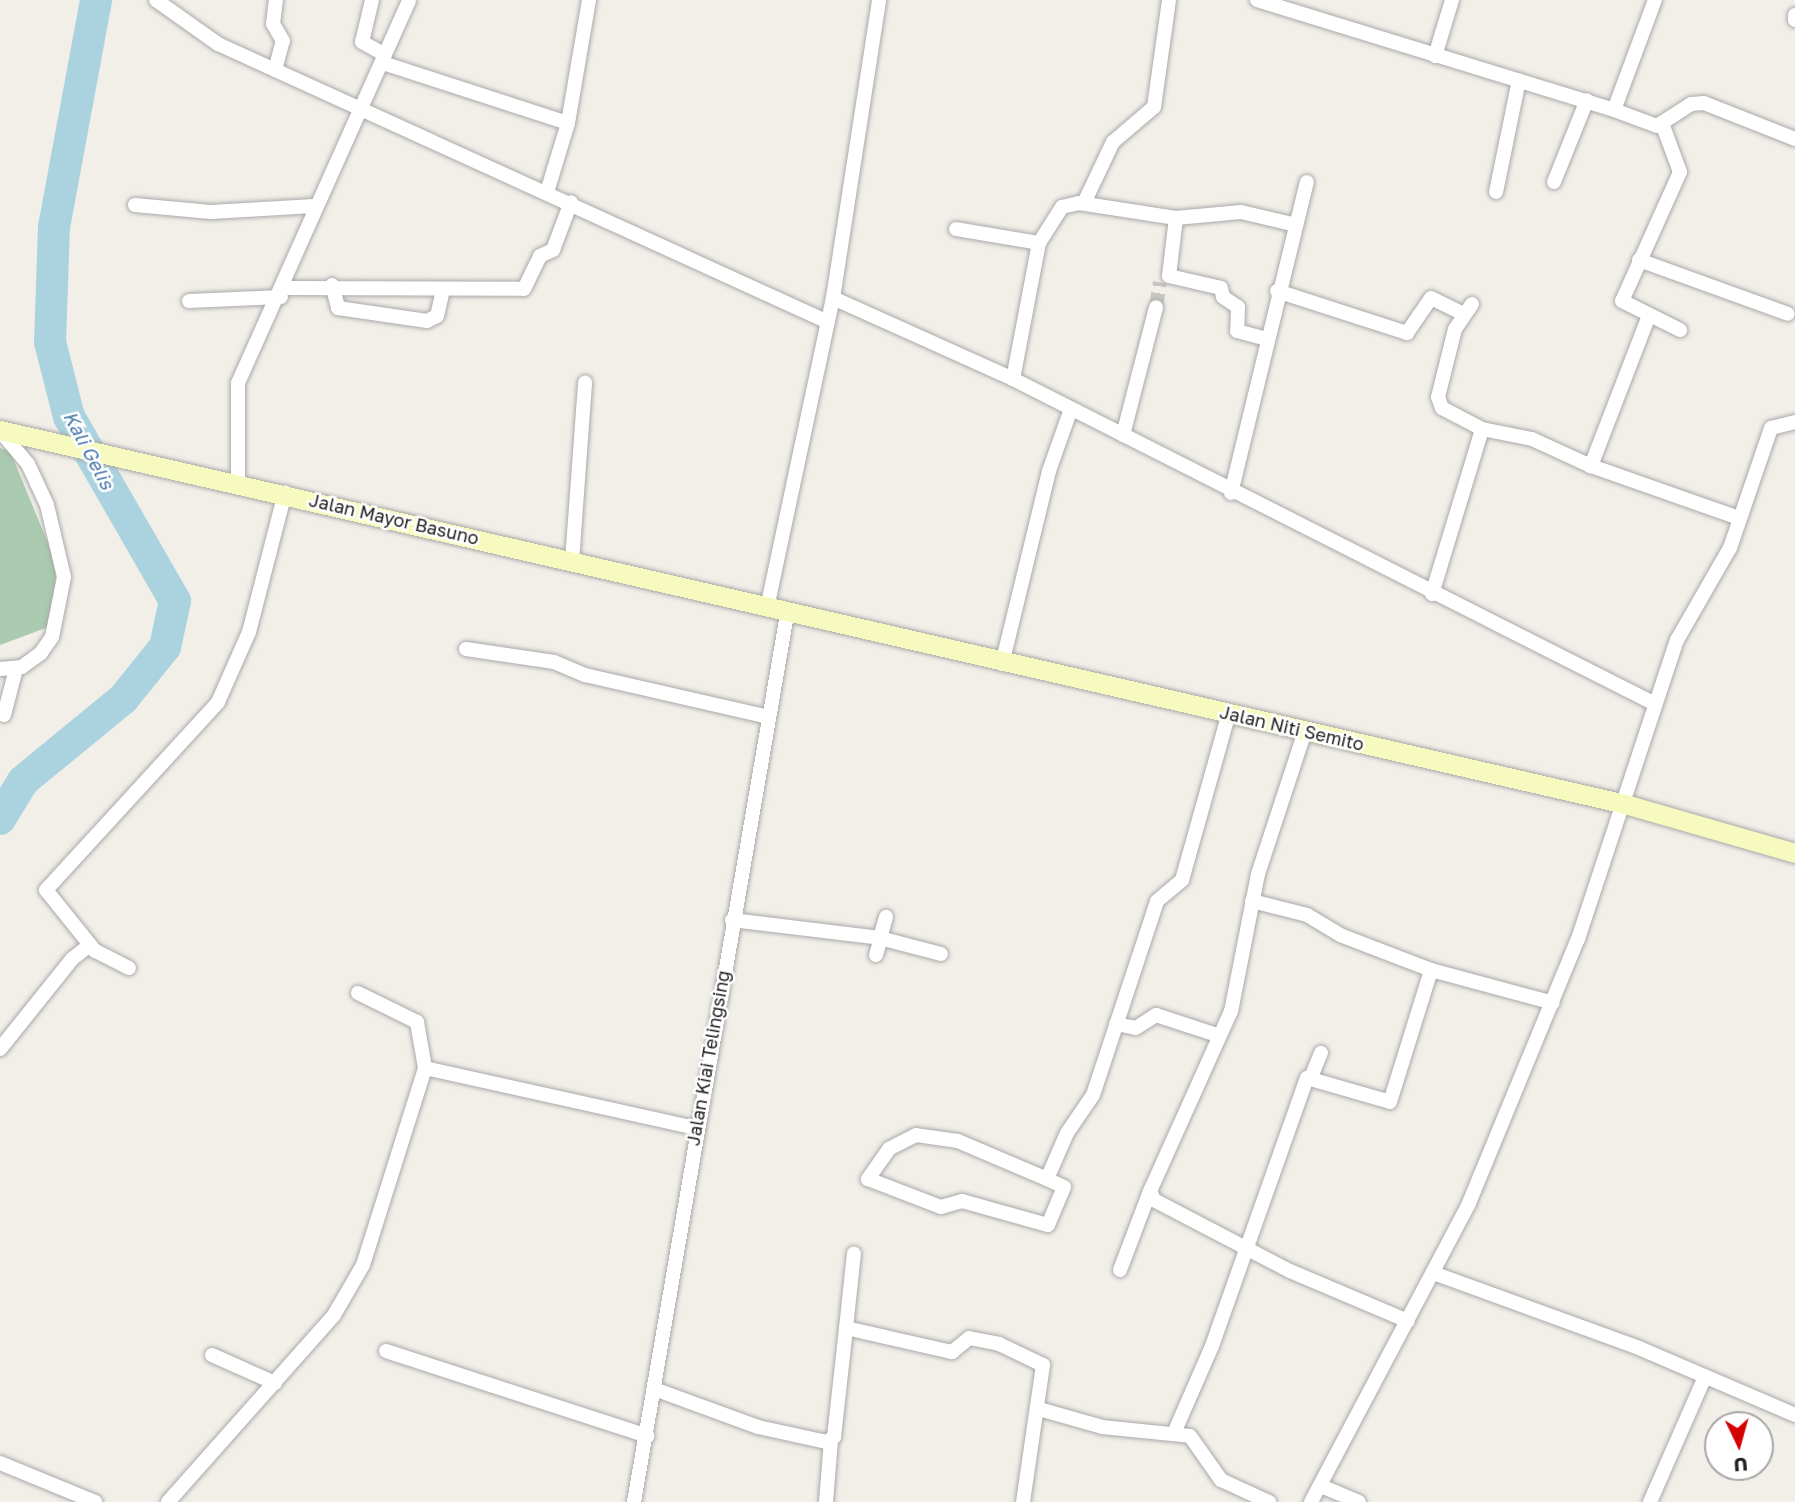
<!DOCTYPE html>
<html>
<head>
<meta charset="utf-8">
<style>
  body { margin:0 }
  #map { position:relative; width:1795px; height:1502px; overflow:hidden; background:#f2efe9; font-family:"Golos Text",sans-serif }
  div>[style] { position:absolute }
  .cemetery>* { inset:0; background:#aacbaf }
  .river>* { height:32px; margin:-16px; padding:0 16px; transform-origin:16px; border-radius:16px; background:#aad3df }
  .street-tunnel>* { height:14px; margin-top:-7px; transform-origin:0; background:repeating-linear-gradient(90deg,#c8c6c1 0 14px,transparent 0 21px) }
  .roads { filter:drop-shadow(0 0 2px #a9a9a9) drop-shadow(0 0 2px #a9a9a9) }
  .street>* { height:14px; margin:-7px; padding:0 7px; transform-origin:7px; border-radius:7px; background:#fff }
  .secondary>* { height:19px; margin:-9.5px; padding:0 9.5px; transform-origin:9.5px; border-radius:9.5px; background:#f7fabf }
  span { translate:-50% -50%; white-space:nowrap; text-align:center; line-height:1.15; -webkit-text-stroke:5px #fff; paint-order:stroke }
  .street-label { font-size:18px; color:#222 }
  .water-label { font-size:19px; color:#4a7aab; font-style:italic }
  .north { position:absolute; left:1704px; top:1411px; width:70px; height:70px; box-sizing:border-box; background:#fff; border:2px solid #a7a7a7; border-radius:50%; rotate:175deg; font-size:19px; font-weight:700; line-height:28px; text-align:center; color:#222 }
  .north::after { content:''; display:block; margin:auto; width:24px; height:32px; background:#d40000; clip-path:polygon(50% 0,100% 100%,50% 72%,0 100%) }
</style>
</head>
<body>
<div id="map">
  <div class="cemetery">
    <i style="clip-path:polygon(0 448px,10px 451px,57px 565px,51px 626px,0 645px)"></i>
  </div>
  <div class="river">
    <i style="left:0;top:819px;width:44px;rotate:-58.8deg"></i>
    <i style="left:23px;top:781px;width:129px;rotate:-39.4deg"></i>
    <i style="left:123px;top:699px;width:67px;rotate:-51.1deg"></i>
    <i style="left:165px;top:647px;width:47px;rotate:-77.7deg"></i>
    <i style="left:175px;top:601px;width:212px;rotate:-119.9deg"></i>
    <i style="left:69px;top:417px;width:77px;rotate:-104.2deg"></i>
    <i style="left:50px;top:342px;width:115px;rotate:-88deg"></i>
    <i style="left:54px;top:227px;width:231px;rotate:-79.5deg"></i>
  </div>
  <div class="street-tunnel">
    <i style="left:1156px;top:307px;width:25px;rotate:-81deg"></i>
  </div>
  <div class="roads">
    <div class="street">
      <i style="left:156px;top:0;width:76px;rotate:35.4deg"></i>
      <i style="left:218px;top:44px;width:670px;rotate:24.5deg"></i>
      <i style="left:372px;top:0;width:43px;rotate:103.4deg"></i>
      <i style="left:362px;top:42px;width:26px;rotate:29deg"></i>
      <i style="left:1257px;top:0;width:374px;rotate:17.1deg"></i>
      <i style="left:1614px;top:110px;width:117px;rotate:-69.6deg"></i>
      <i style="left:1795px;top:15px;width:5px;rotate:90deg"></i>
      <i style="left:1435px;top:56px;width:59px;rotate:-73.1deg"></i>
      <i style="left:383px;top:63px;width:194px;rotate:18deg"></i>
      <i style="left:568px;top:123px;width:72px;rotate:106.9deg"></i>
      <i style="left:275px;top:70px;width:30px;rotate:-75deg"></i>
      <i style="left:283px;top:41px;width:20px;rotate:-120deg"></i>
      <i style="left:273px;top:24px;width:24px;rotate:-83deg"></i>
      <i style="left:1614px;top:110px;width:46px;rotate:20.4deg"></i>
      <i style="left:1657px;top:126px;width:40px;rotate:-32.9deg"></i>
      <i style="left:1691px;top:104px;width:13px;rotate:-4deg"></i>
      <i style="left:1704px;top:103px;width:98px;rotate:21.6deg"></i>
      <i style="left:568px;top:123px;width:125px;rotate:-80.3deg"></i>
      <i style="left:1663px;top:126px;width:49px;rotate:69.7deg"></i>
      <i style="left:1680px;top:172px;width:141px;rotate:114.2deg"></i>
      <i style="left:1622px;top:301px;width:65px;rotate:26.6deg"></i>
      <i style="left:1554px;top:182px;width:88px;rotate:-68.1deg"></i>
      <i style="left:1496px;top:192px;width:114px;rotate:-78.4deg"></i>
      <i style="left:1084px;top:203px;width:68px;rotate:-64.6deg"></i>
      <i style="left:1113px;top:142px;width:54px;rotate:-40.5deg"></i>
      <i style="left:1154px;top:107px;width:108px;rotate:-82deg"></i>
      <i style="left:135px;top:205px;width:76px;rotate:5.3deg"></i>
      <i style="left:211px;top:212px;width:103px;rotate:-3.3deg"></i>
      <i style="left:1176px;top:218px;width:58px;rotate:96.9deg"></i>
      <i style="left:1169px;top:276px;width:53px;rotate:13deg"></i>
      <i style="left:1221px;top:288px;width:9px;rotate:77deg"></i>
      <i style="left:1223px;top:297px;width:18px;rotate:34deg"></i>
      <i style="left:1238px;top:307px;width:24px;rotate:92deg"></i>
      <i style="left:1237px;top:331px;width:30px;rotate:15deg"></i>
      <i style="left:956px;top:229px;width:84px;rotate:9.6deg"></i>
      <i style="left:1639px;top:260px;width:158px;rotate:19.9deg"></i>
      <i style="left:332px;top:285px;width:24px;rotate:75deg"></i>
      <i style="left:338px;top:308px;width:90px;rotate:8.3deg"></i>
      <i style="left:427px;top:321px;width:11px;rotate:-27deg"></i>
      <i style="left:437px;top:316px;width:26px;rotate:-77deg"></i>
      <i style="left:285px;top:288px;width:239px;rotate:0.2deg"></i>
      <i style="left:524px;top:289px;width:37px;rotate:-64deg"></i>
      <i style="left:540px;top:256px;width:14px;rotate:-25deg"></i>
      <i style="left:553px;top:250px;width:51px;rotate:-69.4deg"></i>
      <i style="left:1277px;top:291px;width:137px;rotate:17.9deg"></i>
      <i style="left:1407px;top:333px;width:42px;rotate:-55.6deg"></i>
      <i style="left:1431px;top:298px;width:37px;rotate:26deg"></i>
      <i style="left:833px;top:298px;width:197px;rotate:24.2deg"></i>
      <i style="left:1013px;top:379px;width:717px;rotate:26.85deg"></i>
      <i style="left:189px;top:301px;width:92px;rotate:-2.5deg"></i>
      <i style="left:1472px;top:304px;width:30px;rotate:124deg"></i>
      <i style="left:1455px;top:329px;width:70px;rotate:104deg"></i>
      <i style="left:1438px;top:397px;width:12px;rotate:70deg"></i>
      <i style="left:1442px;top:408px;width:45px;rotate:27.7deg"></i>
      <i style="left:1648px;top:318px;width:159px;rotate:111.1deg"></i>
      <i style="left:1591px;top:466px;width:157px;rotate:19.4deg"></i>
      <i style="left:1013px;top:379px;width:138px;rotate:-79.2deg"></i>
      <i style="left:1039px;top:243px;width:43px;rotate:-57.4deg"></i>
      <i style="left:1062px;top:207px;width:17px;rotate:-13deg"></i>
      <i style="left:1079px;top:203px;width:98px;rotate:8.8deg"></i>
      <i style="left:1176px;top:218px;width:65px;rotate:-5.3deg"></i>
      <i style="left:1241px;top:212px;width:52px;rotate:13.2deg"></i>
      <i style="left:0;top:431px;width:43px;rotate:49.7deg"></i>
      <i style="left:28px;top:464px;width:45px;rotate:65.1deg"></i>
      <i style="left:47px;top:505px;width:74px;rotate:76.7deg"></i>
      <i style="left:64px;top:577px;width:61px;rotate:101.3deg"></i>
      <i style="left:52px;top:637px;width:19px;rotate:125deg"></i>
      <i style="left:41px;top:653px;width:24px;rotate:144deg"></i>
      <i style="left:22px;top:667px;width:22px;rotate:175deg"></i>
      <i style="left:1123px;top:435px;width:132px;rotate:-75.5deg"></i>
      <i style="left:238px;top:481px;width:98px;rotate:-90deg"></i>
      <i style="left:238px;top:383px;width:419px;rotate:-65.9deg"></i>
      <i style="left:1231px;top:493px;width:320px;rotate:-76.3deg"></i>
      <i style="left:572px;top:561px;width:179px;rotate:-85.8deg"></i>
      <i style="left:1432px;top:594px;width:172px;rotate:-73.1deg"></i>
      <i style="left:1482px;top:429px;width:51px;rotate:11.3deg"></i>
      <i style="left:1532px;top:439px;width:65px;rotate:24.6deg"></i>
      <i style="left:767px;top:608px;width:317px;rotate:-78deg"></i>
      <i style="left:833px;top:298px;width:302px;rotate:-81.2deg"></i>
      <i style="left:466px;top:649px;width:89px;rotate:8.4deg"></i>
      <i style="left:554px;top:662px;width:34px;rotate:23deg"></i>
      <i style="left:585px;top:675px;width:189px;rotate:12.9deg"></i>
      <i style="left:1002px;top:664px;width:199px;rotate:-76.3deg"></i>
      <i style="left:1049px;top:471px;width:66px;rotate:-70.5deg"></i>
      <i style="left:4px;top:715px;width:48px;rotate:-75.4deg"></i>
      <i style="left:1305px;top:731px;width:151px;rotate:108.2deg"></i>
      <i style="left:1258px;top:874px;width:140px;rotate:101.1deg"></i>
      <i style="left:1231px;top:1011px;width:197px;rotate:114.2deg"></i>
      <i style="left:1150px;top:1191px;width:10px;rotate:66deg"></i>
      <i style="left:1154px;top:1200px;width:153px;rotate:27.6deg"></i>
      <i style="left:1290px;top:1271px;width:128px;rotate:23deg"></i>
      <i style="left:1252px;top:901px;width:57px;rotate:14.3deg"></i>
      <i style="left:1307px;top:915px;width:39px;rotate:31deg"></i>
      <i style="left:1340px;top:935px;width:97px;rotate:21deg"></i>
      <i style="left:1431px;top:970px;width:126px;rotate:15.1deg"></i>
      <i style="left:732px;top:920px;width:149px;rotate:6.9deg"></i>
      <i style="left:880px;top:938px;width:63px;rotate:14.7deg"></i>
      <i style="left:880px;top:938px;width:22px;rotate:-74deg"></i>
      <i style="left:876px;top:955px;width:15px;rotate:-74deg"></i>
      <i style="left:129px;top:968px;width:38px;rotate:-153deg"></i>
      <i style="left:95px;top:951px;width:78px;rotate:-128.8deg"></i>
      <i style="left:46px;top:890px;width:255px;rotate:-47.5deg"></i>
      <i style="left:218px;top:702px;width:77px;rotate:-66.1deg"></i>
      <i style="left:249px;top:632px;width:144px;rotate:-75.5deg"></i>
      <i style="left:358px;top:993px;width:66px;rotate:26.2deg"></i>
      <i style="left:417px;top:1022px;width:47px;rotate:80.1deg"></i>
      <i style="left:1116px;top:1024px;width:20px;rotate:11deg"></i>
      <i style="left:1136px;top:1028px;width:24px;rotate:-33deg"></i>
      <i style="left:1156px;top:1015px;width:67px;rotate:18.2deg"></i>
      <i style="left:0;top:1049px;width:115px;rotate:-51.3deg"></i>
      <i style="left:72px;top:959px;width:23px;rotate:-38deg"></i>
      <i style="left:1312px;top:1075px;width:24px;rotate:-68deg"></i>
      <i style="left:1047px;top:1179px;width:97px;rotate:-156.9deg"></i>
      <i style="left:958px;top:1141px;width:42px;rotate:-171.9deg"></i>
      <i style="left:916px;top:1135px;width:30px;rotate:153deg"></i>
      <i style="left:889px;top:1149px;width:37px;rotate:125deg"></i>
      <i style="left:868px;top:1179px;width:78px;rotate:21deg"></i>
      <i style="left:941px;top:1207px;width:22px;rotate:-16deg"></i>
      <i style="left:962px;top:1201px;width:89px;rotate:15.6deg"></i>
      <i style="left:1048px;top:1225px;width:41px;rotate:-67.2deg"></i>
      <i style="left:1064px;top:1187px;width:19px;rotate:-155deg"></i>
      <i style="left:1047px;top:1179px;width:50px;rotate:-66.5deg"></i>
      <i style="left:1067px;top:1133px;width:46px;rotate:-55.6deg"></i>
      <i style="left:1093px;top:1095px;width:204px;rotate:-71.7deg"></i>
      <i style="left:1157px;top:901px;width:33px;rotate:-40deg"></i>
      <i style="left:1182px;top:880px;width:173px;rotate:-74.3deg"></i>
      <i style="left:1120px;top:1270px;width:85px;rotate:-69.2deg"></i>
      <i style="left:1436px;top:1274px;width:216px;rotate:20deg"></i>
      <i style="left:1639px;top:1348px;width:170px;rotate:23.2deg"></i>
      <i style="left:846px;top:1328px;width:75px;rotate:-83.9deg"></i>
      <i style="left:386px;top:1351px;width:275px;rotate:18deg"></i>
      <i style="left:212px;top:1355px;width:69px;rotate:24deg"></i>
      <i style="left:657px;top:1390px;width:108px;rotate:20.1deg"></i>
      <i style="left:758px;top:1427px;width:71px;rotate:12.3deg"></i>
      <i style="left:827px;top:1442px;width:9px;rotate:-36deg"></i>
      <i style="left:834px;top:1437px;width:110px;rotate:-83.7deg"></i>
      <i style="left:846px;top:1328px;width:109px;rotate:12.8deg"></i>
      <i style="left:952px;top:1352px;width:22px;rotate:-39deg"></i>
      <i style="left:969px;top:1338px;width:31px;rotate:11deg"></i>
      <i style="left:999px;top:1344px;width:49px;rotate:25.5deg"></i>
      <i style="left:1043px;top:1365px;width:138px;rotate:98.3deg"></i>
      <i style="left:1039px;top:1409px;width:66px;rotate:15.9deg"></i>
      <i style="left:1102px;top:1427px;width:88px;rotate:5.8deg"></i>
      <i style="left:1190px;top:1436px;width:54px;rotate:54.8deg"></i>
      <i style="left:1221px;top:1480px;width:53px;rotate:24.6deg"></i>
      <i style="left:1174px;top:1433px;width:95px;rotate:-66.4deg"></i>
      <i style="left:1212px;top:1346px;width:284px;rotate:-70.5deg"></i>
      <i style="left:1307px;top:1078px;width:86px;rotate:16.1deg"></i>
      <i style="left:1390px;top:1102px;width:138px;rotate:-72.7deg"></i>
      <i style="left:0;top:1463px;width:103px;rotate:22.3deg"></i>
      <i style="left:1321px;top:1486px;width:41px;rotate:22.8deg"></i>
      <i style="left:168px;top:1502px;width:250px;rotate:-48.4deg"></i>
      <i style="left:334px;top:1315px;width:58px;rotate:-59.9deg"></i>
      <i style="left:363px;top:1265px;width:207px;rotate:-72.5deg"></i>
      <i style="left:425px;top:1068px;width:277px;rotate:12.5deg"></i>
      <i style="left:634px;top:1502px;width:901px;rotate:-80.22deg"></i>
      <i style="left:826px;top:1502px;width:62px;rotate:-85.4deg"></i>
      <i style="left:1311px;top:1502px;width:338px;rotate:-62.1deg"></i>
      <i style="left:1469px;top:1203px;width:286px;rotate:-67.6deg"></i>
      <i style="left:1578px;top:939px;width:315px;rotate:-71.7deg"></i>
      <i style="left:1677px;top:640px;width:106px;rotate:-60.1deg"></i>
      <i style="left:1730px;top:548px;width:127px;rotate:-71.1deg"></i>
      <i style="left:1771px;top:428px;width:25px;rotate:-14deg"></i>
      <i style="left:1650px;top:1502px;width:137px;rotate:-66.3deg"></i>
    </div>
    <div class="secondary">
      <i style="left:0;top:430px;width:1667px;rotate:12.96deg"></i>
      <i style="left:1625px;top:804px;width:177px;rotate:16.1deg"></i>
    </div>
  </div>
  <div class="street-label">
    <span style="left:394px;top:519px;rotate:13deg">Jalan Mayor Basuno</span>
    <span style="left:1292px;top:728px;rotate:13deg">Jalan Niti Semito</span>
    <span style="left:708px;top:1058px;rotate:-80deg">Jalan Kiai Telingsing</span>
  </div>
  <div class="water-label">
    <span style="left:89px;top:450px;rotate:62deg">Kali Gelis</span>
  </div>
  <div class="north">U</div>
</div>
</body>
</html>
